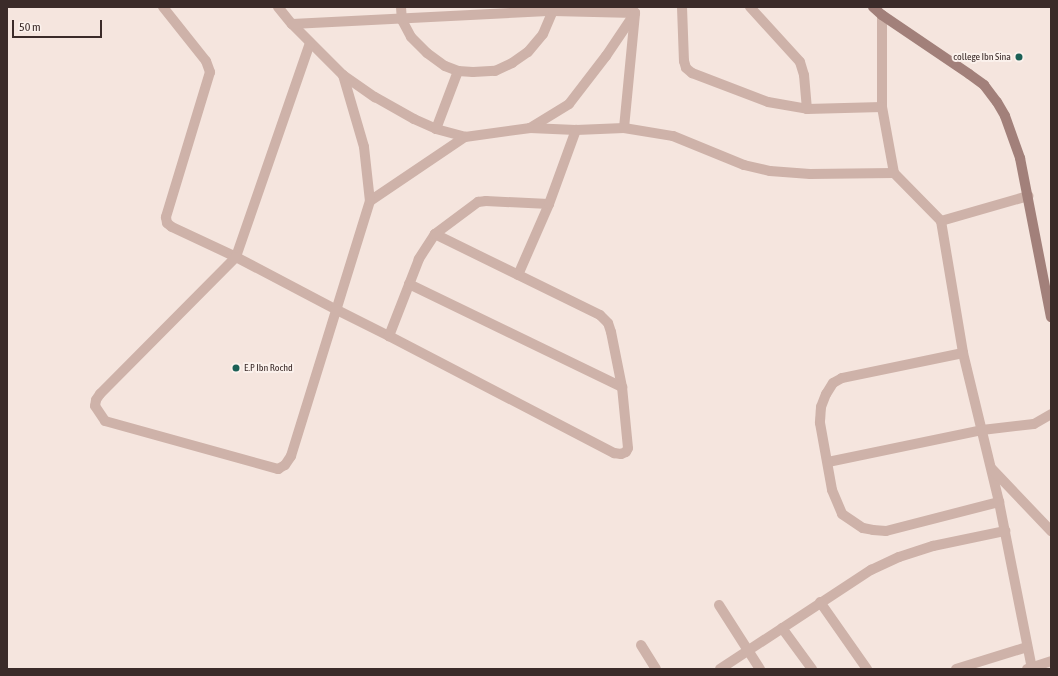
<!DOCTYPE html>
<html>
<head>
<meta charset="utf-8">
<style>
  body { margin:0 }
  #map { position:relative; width:1058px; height:676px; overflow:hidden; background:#f5e5de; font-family:"Asap Condensed",sans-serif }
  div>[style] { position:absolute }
  .minor>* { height:10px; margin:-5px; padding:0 5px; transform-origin:5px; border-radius:5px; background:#ceb2a9 }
  .secondary>* { height:10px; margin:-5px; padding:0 5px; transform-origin:5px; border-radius:5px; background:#a2807a }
  .dots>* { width:11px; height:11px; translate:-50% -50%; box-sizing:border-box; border:2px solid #fbf1ec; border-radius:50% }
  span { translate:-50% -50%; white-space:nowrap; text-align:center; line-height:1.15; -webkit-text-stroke:4px #fbf1ec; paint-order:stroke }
  .poi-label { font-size:10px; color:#3b2b29 }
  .right { translate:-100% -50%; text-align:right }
  .left { translate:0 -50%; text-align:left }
  .frame { position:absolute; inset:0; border:8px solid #3b2b29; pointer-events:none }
  .scale { position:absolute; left:12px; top:20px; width:90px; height:18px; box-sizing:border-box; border:2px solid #3b2b29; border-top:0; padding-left:5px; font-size:12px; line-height:14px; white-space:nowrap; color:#3b2b29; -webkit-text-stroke:3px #fbf1ec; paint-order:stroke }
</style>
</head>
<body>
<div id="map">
  <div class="minor">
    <i style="left:163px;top:7px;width:69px;rotate:51.5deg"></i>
    <i style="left:206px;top:61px;width:12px;rotate:70deg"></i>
    <i style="left:210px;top:72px;width:152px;rotate:106.9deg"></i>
    <i style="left:166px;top:217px;width:6px;rotate:81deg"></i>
    <i style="left:167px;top:223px;width:6px;rotate:39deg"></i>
    <i style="left:172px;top:227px;width:71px;rotate:25.1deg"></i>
    <i style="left:236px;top:257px;width:112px;rotate:27.7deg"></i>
    <i style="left:335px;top:309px;width:60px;rotate:26.6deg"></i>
    <i style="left:389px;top:336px;width:254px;rotate:27.5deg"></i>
    <i style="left:614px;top:453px;width:7px;rotate:8deg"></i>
    <i style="left:621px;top:454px;width:5px;rotate:-22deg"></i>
    <i style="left:626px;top:452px;width:4px;rotate:-63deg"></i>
    <i style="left:628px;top:448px;width:61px;rotate:-95.6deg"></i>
    <i style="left:622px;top:387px;width:56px;rotate:-101.3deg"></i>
    <i style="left:611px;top:332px;width:9px;rotate:-108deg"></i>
    <i style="left:608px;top:323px;width:11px;rotate:-135deg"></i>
    <i style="left:600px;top:315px;width:184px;rotate:-153.9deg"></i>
    <i style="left:435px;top:234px;width:30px;rotate:123deg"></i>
    <i style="left:419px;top:259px;width:83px;rotate:111.3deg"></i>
    <i style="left:278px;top:7px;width:22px;rotate:51deg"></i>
    <i style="left:292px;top:24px;width:72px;rotate:45deg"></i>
    <i style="left:343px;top:75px;width:39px;rotate:35deg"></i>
    <i style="left:375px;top:97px;width:45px;rotate:29.4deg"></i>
    <i style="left:414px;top:119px;width:24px;rotate:24deg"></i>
    <i style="left:436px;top:129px;width:30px;rotate:15deg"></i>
    <i style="left:465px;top:137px;width:66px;rotate:-7.9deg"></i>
    <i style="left:530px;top:128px;width:46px;rotate:-31.6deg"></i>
    <i style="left:569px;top:104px;width:61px;rotate:-52.4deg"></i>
    <i style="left:606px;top:56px;width:52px;rotate:-56deg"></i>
    <i style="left:401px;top:7px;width:13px;rotate:86deg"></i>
    <i style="left:402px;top:20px;width:19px;rotate:62deg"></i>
    <i style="left:411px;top:37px;width:23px;rotate:45deg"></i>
    <i style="left:427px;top:53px;width:22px;rotate:36deg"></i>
    <i style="left:445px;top:66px;width:14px;rotate:21deg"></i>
    <i style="left:458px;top:71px;width:15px;rotate:4deg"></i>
    <i style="left:473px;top:72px;width:22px;rotate:-3deg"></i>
    <i style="left:495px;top:71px;width:19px;rotate:-25deg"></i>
    <i style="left:512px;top:63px;width:19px;rotate:-35deg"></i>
    <i style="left:528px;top:52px;width:23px;rotate:-50deg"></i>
    <i style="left:543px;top:34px;width:25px;rotate:-67deg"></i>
    <i style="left:553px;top:11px;width:4px;rotate:-90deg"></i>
    <i style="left:682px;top:7px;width:54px;rotate:87.9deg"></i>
    <i style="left:684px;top:61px;width:7px;rotate:74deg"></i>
    <i style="left:686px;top:68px;width:8px;rotate:40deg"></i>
    <i style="left:692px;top:73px;width:81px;rotate:20.9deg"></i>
    <i style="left:768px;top:102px;width:40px;rotate:10deg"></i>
    <i style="left:807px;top:109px;width:75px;rotate:-1.5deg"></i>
    <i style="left:882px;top:107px;width:92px;rotate:-90deg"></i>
    <i style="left:750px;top:7px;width:74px;rotate:47.7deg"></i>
    <i style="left:800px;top:62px;width:14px;rotate:73deg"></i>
    <i style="left:804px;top:75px;width:34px;rotate:85deg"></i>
    <i style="left:292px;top:24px;width:261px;rotate:-2.9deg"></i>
    <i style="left:553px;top:11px;width:82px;rotate:1.4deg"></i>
    <i style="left:310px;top:43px;width:226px;rotate:109.1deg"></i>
    <i style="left:236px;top:257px;width:193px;rotate:134.8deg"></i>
    <i style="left:100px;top:394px;width:7px;rotate:124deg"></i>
    <i style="left:96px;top:400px;width:6px;rotate:99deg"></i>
    <i style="left:95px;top:406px;width:18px;rotate:56deg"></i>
    <i style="left:105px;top:421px;width:180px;rotate:15.5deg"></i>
    <i style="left:278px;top:469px;width:8px;rotate:-30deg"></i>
    <i style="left:285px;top:465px;width:11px;rotate:-56deg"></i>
    <i style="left:291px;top:456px;width:267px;rotate:-72.8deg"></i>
    <i style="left:370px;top:201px;width:115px;rotate:-34deg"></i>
    <i style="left:343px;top:75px;width:75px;rotate:73.7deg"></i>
    <i style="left:364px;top:147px;width:54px;rotate:83.7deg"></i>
    <i style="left:882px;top:107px;width:67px;rotate:79.7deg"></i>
    <i style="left:894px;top:173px;width:67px;rotate:45.6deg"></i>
    <i style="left:941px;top:221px;width:134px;rotate:80.5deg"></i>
    <i style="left:963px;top:353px;width:153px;rotate:76.4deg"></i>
    <i style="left:999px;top:502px;width:170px;rotate:78.8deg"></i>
    <i style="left:530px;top:128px;width:46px;rotate:2.5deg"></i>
    <i style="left:576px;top:130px;width:48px;rotate:-2.4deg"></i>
    <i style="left:624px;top:128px;width:116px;rotate:-84.5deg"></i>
    <i style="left:624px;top:128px;width:50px;rotate:9.3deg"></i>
    <i style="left:673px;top:136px;width:77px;rotate:22.2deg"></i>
    <i style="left:744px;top:165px;width:27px;rotate:13deg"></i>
    <i style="left:770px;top:171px;width:40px;rotate:4.3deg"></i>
    <i style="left:810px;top:174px;width:84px;rotate:-0.7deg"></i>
    <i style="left:436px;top:129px;width:62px;rotate:-69.2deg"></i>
    <i style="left:941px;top:221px;width:91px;rotate:-16deg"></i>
    <i style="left:435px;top:234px;width:54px;rotate:-36.7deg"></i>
    <i style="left:478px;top:202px;width:8px;rotate:-7deg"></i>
    <i style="left:486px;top:201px;width:63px;rotate:2.7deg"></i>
    <i style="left:518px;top:275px;width:77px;rotate:-66.4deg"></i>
    <i style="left:549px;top:204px;width:79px;rotate:-70deg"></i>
    <i style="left:409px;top:284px;width:237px;rotate:25.8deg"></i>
    <i style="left:963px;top:353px;width:124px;rotate:168.3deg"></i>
    <i style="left:842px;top:378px;width:10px;rotate:151deg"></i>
    <i style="left:833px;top:383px;width:13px;rotate:122deg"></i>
    <i style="left:826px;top:394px;width:14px;rotate:111deg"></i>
    <i style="left:821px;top:407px;width:16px;rotate:94deg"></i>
    <i style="left:820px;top:423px;width:68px;rotate:79.8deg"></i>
    <i style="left:832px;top:490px;width:26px;rotate:67deg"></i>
    <i style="left:842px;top:514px;width:25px;rotate:34deg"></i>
    <i style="left:863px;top:528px;width:10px;rotate:11deg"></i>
    <i style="left:873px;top:530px;width:13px;rotate:4deg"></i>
    <i style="left:886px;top:531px;width:117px;rotate:-14.4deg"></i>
    <i style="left:828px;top:462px;width:157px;rotate:-11.7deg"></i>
    <i style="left:982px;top:430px;width:52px;rotate:-6.6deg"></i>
    <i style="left:1034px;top:424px;width:20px;rotate:-30deg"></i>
    <i style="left:992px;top:469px;width:86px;rotate:46.4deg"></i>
    <i style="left:820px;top:602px;width:82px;rotate:55deg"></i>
    <i style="left:719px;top:605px;width:76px;rotate:57.4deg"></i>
    <i style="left:782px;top:628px;width:51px;rotate:53.8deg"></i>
    <i style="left:641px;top:645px;width:28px;rotate:58deg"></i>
    <i style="left:720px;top:669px;width:181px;rotate:-33.3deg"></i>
    <i style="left:871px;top:570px;width:31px;rotate:-25deg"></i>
    <i style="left:899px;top:557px;width:36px;rotate:-18deg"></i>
    <i style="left:933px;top:546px;width:74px;rotate:-11.8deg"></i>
    <i style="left:956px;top:669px;width:74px;rotate:-17.2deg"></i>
    <i style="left:1027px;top:669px;width:25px;rotate:-18deg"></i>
  </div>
  <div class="secondary">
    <i style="left:873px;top:7px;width:12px;rotate:42deg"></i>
    <i style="left:882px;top:15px;width:105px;rotate:34.1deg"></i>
    <i style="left:969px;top:74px;width:19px;rotate:36deg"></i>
    <i style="left:984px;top:85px;width:21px;rotate:53deg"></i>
    <i style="left:997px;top:102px;width:16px;rotate:60deg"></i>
    <i style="left:1005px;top:116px;width:45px;rotate:70.3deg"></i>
    <i style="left:1020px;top:158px;width:162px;rotate:79deg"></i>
  </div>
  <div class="dots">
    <i style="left:1019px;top:57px;background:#1b6056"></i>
    <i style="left:236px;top:368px;background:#1b6056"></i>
  </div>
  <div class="poi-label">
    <span class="right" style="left:1011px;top:57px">college Ibn Sina</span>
    <span class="left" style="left:244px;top:368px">E.P Ibn Rochd</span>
  </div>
  <div class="frame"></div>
  <div class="scale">50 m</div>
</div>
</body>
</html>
